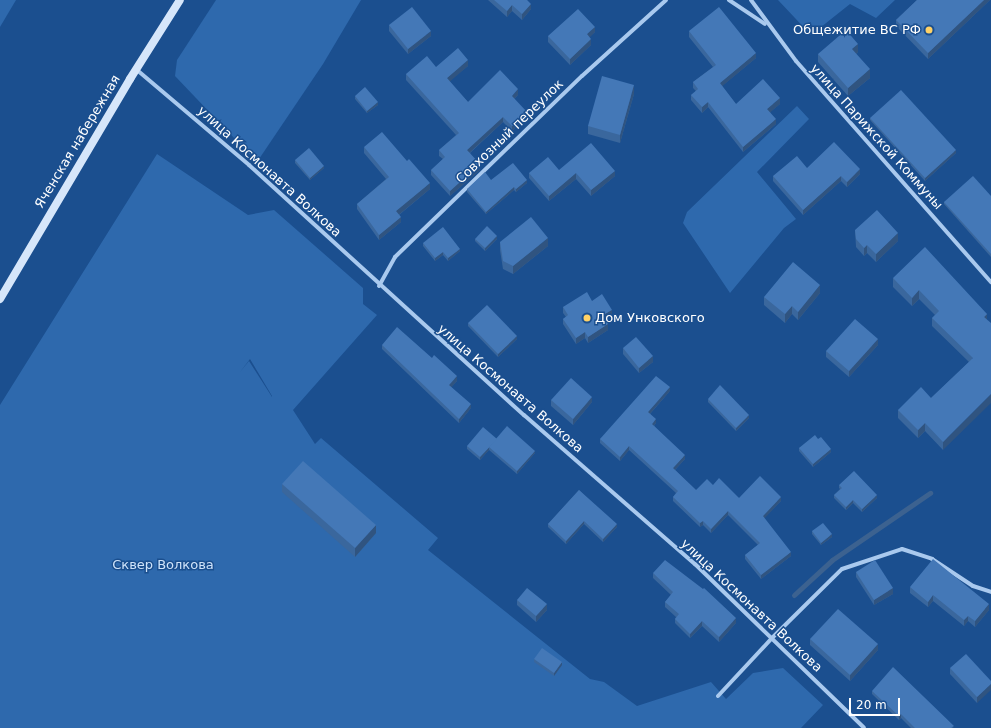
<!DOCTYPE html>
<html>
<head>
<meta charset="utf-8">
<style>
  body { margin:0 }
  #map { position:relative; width:991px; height:728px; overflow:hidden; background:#1b4f8f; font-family:"DejaVu Sans",sans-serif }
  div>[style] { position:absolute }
  .green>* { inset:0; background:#2e69ad }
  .stream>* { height:5px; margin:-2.5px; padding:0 2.5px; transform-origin:2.5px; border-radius:2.5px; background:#3c6290 }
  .street>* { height:4px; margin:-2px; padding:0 2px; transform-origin:2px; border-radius:2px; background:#a9c9ee }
  .secondary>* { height:8px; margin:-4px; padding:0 4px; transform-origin:4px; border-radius:4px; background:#d6e6fa }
  .wall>* { inset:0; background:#3a679d }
  .shaded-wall>* { inset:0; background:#305480 }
  .building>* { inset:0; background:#4478b7 }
  .dots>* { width:11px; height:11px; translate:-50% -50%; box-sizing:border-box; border:2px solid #1b4f8f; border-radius:50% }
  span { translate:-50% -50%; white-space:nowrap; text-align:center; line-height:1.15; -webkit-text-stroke:3px #1b4f8f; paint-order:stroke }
  .poi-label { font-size:13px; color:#fff }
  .right { translate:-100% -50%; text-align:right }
  .left { translate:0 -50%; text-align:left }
  .street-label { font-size:13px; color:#fff }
  .park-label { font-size:13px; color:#cfe3fa }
  .scale { position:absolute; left:849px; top:698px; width:51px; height:18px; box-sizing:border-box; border:2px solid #fff; border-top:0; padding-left:5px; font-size:12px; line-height:14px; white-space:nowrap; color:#fff; -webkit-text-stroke:3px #1b4f8f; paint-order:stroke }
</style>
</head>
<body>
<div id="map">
  <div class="green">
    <i style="clip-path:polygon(0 0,16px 0,0 27px)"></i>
    <i style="clip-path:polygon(216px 0,361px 0,323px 64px,257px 162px,175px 76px,177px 60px)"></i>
    <i style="clip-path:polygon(778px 0,895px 0,876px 18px,850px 4px,811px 35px)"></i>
    <i style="clip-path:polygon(797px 106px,809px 119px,757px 172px,796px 219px,784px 228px,730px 293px,683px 223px,687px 212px)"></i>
    <i style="clip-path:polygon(evenodd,157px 154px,248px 215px,274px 210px,363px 288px,363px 304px,377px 315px,293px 410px,315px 444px,321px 438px,438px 538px,428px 550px,590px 679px,604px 682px,637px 706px,711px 682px,726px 699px,753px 673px,783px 668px,823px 705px,801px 728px,0 728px,0 405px,157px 154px,250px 359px,272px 396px,272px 397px,249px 361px,240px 372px,250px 359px)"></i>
  </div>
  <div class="stream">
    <i style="left:794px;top:595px;width:52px;rotate:-42.6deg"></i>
    <i style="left:832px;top:560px;width:119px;rotate:-34.4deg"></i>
  </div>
  <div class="street">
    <i style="left:729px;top:0;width:43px;rotate:33.7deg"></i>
    <i style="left:751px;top:0;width:76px;rotate:53.6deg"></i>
    <i style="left:796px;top:61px;width:295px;rotate:48.6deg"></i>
    <i style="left:137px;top:70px;width:147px;rotate:40.3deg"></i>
    <i style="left:249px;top:165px;width:372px;rotate:42.3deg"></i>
    <i style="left:524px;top:415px;width:227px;rotate:41.1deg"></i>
    <i style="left:695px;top:564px;width:235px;rotate:44.1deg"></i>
    <i style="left:379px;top:286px;width:33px;rotate:-61deg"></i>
    <i style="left:395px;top:257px;width:260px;rotate:-44.1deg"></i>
    <i style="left:582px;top:76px;width:113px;rotate:-42.1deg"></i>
    <i style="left:718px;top:696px;width:79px;rotate:-47deg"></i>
    <i style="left:772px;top:638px;width:98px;rotate:-44.6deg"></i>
    <i style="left:842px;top:569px;width:63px;rotate:-18.4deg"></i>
    <i style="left:902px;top:549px;width:32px;rotate:18deg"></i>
    <i style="left:932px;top:559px;width:49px;rotate:33.4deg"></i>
    <i style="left:973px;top:586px;width:19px;rotate:18deg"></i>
  </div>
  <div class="secondary">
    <i style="left:0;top:299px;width:256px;rotate:-59.4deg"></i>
    <i style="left:130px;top:79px;width:93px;rotate:-57.7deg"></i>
  </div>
  <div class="wall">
    <i style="clip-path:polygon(488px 0,527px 0,531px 9px,522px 20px,512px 11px,507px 17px)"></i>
    <i style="clip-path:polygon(917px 0,990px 0,928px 59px,896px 26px,896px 20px)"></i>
    <i style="clip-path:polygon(389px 25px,431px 36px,408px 54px,389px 31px)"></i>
    <i style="clip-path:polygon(689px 31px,756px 58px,722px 86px,736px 104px,780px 104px,770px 112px,776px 124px,743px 152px,708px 107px,702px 113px,691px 100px,691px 95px,696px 91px,693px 88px,693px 82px,713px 67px,689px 37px)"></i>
    <i style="clip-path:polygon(595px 32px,589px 37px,591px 45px,570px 65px,548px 42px,548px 36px)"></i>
    <i style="clip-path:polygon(858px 52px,856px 54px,870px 78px,848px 96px,818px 62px,818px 54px)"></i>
    <i style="clip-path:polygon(468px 66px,449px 81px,468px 102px,518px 95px,514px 99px,527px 117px,512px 131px,503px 122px,470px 153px,480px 170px,450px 196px,431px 175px,431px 170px,443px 159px,439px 156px,439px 150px,456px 135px,406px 80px,406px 74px,436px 67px)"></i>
    <i style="clip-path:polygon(634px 94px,620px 143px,588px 134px,588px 126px)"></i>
    <i style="clip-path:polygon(355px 96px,378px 105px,367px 113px,355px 99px)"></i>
    <i style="clip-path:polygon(870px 118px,956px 153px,925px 181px,870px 120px)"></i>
    <i style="clip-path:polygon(364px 147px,430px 189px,399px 215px,401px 222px,379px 240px,357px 209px,357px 204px,386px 179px,364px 153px)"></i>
    <i style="clip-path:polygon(295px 160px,324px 168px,310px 180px,295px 163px)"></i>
    <i style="clip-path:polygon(807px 168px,860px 174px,847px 187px,841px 181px,803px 215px,773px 181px,773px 176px)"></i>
    <i style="clip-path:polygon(559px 170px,615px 176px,591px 196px,576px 179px,549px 201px,529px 178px,529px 173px)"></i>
    <i style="clip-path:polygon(491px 180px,527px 183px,516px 192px,514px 190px,486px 214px,467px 192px,467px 189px)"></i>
    <i style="clip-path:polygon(991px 196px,991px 257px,944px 204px,944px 202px)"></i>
    <i style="clip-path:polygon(855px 230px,898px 241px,876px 262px,867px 253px,864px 256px,856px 247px)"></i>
    <i style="clip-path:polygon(475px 239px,497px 239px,485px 251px,475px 241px)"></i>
    <i style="clip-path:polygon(500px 242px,548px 246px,513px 274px,503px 269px,500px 250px)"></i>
    <i style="clip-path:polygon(423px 243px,460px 251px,448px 261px,443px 255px,435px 261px,423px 246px)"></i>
    <i style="clip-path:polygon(893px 278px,987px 314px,943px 450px,925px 431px,918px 438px,898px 418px,898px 410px,931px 398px,969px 362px,932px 326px,932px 318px,935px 315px,919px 299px,912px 306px,893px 287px)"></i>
    <i style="clip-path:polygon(820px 293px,798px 320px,792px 314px,785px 323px,764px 305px,764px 297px)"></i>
    <i style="clip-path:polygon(592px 301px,612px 315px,605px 319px,608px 330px,588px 343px,585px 338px,576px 344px,563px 324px,563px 319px,566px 317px,563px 313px,563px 307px)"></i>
    <i style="clip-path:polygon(468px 323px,517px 339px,498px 357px,468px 326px)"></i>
    <i style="clip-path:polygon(382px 345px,432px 358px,457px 381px,451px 387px,471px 408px,459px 423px,382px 349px)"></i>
    <i style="clip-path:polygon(878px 345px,849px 377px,826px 357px,826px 351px)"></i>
    <i style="clip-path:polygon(623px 348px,653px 362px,639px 373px,623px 354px)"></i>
    <i style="clip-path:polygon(670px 391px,650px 414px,656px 423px,654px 426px,685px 459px,675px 470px,696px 490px,713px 485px,739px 498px,781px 501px,764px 518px,791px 556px,761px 579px,745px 559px,745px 555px,758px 545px,728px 515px,711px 533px,703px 525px,700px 527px,673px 501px,673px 497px,676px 493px,629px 450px,620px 461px,600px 443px,600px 439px)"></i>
    <i style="clip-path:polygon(708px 399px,749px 418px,736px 431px,708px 402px)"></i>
    <i style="clip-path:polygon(551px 400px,592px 402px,573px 425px,551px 406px)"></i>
    <i style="clip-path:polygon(497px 439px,535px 453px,517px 474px,489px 450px,480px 460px,467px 449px,467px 446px)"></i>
    <i style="clip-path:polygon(818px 439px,831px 452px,813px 467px,799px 451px,799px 448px)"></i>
    <i style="clip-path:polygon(282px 484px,376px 533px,355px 557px,282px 492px)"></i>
    <i style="clip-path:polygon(839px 485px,877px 498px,862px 512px,853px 503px,846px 510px,834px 498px,834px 495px,840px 489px,839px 488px)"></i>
    <i style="clip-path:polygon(579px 490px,617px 527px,603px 542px,584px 524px,566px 544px,548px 527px,548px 524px)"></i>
    <i style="clip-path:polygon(812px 531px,832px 537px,821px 545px,812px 534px)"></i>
    <i style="clip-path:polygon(856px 572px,893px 594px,874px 605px,856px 577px)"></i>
    <i style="clip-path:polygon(653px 573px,736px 623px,719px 642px,702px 626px,690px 638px,675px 623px,675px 619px,676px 617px,665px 607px,665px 602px,671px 595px,653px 578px)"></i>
    <i style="clip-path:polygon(910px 587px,989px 610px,975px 627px,968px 621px,964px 626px,933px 601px,928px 607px,910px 593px)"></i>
    <i style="clip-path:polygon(517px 600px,547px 610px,536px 622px,517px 605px)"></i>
    <i style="clip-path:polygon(810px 639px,878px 650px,850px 681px,810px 645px)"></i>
    <i style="clip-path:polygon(534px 659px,562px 665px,554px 676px,534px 662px)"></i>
    <i style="clip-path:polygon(950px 668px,991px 681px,977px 703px,950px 674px)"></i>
    <i style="clip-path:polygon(872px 691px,954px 728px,911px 728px,901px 718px,899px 720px,872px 694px)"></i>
  </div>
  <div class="shaded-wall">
    <i style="clip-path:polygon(984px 0,990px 0,928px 59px,928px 53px)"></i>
    <i style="clip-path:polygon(531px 4px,531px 9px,522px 20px,522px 14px)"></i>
    <i style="clip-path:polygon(512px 5px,512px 11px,507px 17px,507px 11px)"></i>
    <i style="clip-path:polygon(595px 27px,595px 32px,587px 40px,587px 34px)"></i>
    <i style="clip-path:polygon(431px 31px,431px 36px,408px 54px,408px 49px)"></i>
    <i style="clip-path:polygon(591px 39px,591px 45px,570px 65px,570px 59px)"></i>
    <i style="clip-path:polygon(858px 44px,858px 52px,852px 58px,852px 49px)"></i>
    <i style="clip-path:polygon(756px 53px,756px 58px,720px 88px,720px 83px)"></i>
    <i style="clip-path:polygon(468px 60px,468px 66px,447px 84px,447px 78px)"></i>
    <i style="clip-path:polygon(870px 69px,870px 78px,848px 96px,848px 88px)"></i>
    <i style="clip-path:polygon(634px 85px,634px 94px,620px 143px,620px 135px)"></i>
    <i style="clip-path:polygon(518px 89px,518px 95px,512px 101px,512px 96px)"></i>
    <i style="clip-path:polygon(780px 98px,780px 104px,767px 115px,767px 109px)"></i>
    <i style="clip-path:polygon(378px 102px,378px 105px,367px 113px,367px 111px)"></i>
    <i style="clip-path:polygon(708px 102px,708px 107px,702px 113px,702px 107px)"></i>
    <i style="clip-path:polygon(527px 112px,527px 117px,512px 131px,512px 126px)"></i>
    <i style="clip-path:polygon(503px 117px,503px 122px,467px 155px,467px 150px)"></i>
    <i style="clip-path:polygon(776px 119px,776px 124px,743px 152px,743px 147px)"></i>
    <i style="clip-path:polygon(956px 150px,956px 153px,925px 181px,925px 178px)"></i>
    <i style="clip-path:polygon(480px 164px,480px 170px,450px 196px,450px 191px)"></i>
    <i style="clip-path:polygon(324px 166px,324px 168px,310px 180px,310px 178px)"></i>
    <i style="clip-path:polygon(860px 169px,860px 174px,847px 187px,847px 182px)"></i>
    <i style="clip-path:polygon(615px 171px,615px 176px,591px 196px,591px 190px)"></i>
    <i style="clip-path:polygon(576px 173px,576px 179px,549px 201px,549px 196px)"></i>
    <i style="clip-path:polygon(841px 176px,841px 181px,803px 215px,803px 210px)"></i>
    <i style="clip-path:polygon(527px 180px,527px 183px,516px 192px,516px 189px)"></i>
    <i style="clip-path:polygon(430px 183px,430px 189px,396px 217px,396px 211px)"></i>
    <i style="clip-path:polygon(514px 187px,514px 190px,486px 214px,486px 212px)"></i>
    <i style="clip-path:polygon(401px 217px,401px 222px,379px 240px,379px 235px)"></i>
    <i style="clip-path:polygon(898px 233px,898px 241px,876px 262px,876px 254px)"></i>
    <i style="clip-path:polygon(497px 236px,497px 239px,485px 251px,485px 248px)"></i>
    <i style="clip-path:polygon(548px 238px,548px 246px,513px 274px,513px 266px)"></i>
    <i style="clip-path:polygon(867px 245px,867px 253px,864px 256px,864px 248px)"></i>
    <i style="clip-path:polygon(460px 249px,460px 251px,448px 261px,448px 258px)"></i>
    <i style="clip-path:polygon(443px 252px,443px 255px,435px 261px,435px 258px)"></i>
    <i style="clip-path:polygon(820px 285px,820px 293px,798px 320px,798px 312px)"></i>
    <i style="clip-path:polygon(919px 290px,919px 299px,912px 306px,912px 298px)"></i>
    <i style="clip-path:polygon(792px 306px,792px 314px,785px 323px,785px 314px)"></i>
    <i style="clip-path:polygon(612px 310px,612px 315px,603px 321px,603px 315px)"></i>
    <i style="clip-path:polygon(987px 314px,987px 322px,984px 317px)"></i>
    <i style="clip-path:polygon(608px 324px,608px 330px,588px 343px,588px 337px)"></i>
    <i style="clip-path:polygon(585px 332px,585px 338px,576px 344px,576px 338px)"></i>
    <i style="clip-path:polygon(517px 336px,517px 339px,498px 357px,498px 354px)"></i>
    <i style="clip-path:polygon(878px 339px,878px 345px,849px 377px,849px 371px)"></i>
    <i style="clip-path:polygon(653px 356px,653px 362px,639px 373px,639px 368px)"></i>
    <i style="clip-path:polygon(457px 376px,457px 381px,449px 390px,449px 385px)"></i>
    <i style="clip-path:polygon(670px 387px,670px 391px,648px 416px,648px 412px)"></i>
    <i style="clip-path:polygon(991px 394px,991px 403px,943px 450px,943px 442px)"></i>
    <i style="clip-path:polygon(592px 397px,592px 402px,573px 425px,573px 419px)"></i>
    <i style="clip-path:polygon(471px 404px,471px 408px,459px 423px,459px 419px)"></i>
    <i style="clip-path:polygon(749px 415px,749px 418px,736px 431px,736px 428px)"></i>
    <i style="clip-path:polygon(656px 419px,656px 423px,652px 428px,652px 424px)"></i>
    <i style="clip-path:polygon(925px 423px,925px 431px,918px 438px,918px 430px)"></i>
    <i style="clip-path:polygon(497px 439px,489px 447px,489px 450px,480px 460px,480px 457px)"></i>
    <i style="clip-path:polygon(629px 446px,629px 450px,620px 461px,620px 457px)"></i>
    <i style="clip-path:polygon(831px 449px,831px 452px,813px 467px,813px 464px)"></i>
    <i style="clip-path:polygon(535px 451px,535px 453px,517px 474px,517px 471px)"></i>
    <i style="clip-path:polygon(685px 455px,685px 459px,673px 472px,673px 468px)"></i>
    <i style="clip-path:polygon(877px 495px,877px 498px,862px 512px,862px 509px)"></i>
    <i style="clip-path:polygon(781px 497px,781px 501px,763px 520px,763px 516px)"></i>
    <i style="clip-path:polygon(853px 500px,853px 503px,846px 510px,846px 507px)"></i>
    <i style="clip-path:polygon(728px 511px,728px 515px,711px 533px,711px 529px)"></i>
    <i style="clip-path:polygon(584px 521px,584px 524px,566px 544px,566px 541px)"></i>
    <i style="clip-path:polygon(703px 521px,703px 525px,700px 527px,700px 523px)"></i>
    <i style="clip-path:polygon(617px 524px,617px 527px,603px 542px,603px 539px)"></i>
    <i style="clip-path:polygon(376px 525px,376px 533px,355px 557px,355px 548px)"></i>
    <i style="clip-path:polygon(832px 534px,832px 537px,821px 545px,821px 543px)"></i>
    <i style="clip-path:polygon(791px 552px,791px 556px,761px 579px,761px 575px)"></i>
    <i style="clip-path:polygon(893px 588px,893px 594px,874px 605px,874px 600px)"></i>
    <i style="clip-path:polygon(933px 595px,933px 601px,928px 607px,928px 602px)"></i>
    <i style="clip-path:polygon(547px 604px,547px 610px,536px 622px,536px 616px)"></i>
    <i style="clip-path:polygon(989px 604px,989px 610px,975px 627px,975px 621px)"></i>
    <i style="clip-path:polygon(968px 616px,968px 621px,964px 626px,964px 620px)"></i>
    <i style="clip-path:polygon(736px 618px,736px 623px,719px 642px,719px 637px)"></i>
    <i style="clip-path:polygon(702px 621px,702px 626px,690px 638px,690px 634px)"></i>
    <i style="clip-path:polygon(878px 644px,878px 650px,850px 681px,850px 675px)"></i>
    <i style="clip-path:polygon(562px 662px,562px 665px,554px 676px,554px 673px)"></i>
    <i style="clip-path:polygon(991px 684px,991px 690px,977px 703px,977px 697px)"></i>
    <i style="clip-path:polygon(901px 714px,901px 718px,899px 720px,899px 716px)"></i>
  </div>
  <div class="building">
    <i style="clip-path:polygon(494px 0,527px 0,531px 4px,522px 14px,512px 5px,507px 11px)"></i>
    <i style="clip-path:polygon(917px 0,984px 0,928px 53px,896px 20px)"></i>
    <i style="clip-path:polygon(412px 7px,431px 31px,408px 49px,389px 25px)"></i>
    <i style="clip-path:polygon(719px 7px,756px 53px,720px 83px,736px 104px,763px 79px,780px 98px,767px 109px,776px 119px,743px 147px,708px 102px,702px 107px,691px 95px,698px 89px,693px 82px,716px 65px,689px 31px)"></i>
    <i style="clip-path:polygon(578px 9px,595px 27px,587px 34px,591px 39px,570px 59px,548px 36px)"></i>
    <i style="clip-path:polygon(846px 30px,858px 44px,852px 49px,870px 69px,848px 88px,818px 54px)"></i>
    <i style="clip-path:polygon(458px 48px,468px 60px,447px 78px,468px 102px,500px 70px,518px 89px,512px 96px,527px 112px,512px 126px,503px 117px,467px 150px,480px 164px,450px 191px,431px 170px,445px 157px,439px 150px,459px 133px,406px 74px,427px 56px,436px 67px)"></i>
    <i style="clip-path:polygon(602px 76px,634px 85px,620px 135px,588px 126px)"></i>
    <i style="clip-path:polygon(365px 87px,378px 102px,367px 111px,355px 96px)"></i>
    <i style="clip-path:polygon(901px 90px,956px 150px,925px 178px,870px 118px)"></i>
    <i style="clip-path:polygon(382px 132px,407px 161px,409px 159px,430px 183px,396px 211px,401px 217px,379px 235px,357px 204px,389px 177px,364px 147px)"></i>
    <i style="clip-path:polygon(834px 142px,860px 169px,847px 182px,841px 176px,803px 210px,773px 176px,797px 156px,807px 168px)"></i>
    <i style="clip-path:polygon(591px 143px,615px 171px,591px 190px,576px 173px,549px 196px,529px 173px,548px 157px,559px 170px)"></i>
    <i style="clip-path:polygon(309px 148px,324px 166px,310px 178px,295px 160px)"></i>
    <i style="clip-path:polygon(513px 163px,527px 180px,516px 189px,514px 187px,486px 212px,467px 189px,485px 172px,491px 180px)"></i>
    <i style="clip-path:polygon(973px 176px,991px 196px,991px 254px,944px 202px)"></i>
    <i style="clip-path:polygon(877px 210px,898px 233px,876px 254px,867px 245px,864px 248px,856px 239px,855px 230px)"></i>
    <i style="clip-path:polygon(531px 217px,548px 238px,513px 266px,503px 261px,500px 242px)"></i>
    <i style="clip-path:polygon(487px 226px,497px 236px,485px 248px,475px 239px)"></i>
    <i style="clip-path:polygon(443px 227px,460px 249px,448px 258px,443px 252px,435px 258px,423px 243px)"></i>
    <i style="clip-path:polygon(925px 247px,987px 314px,984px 317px,991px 323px,991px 394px,943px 442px,925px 423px,918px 430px,898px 410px,921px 387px,931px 398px,973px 358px,932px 318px,939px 311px,919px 290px,912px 298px,893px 278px)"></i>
    <i style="clip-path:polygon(793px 262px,820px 285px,798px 312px,792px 306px,785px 314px,764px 297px)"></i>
    <i style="clip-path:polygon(587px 292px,592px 301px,602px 294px,612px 310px,603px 315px,608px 324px,588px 337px,585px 332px,576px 338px,563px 319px,568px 315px,563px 307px)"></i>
    <i style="clip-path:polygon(487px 305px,517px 336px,498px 354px,468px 323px)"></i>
    <i style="clip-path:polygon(855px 319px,878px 339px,849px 371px,826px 351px)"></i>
    <i style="clip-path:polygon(397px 327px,432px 358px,434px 355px,457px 376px,449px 385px,471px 404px,459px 419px,382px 345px)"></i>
    <i style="clip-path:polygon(636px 337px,653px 356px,639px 368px,623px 348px)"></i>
    <i style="clip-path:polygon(656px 376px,670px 387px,648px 412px,656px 419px,652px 424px,685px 455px,673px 468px,696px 490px,707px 479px,713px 485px,719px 478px,739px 498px,760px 476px,781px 497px,763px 516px,791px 552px,761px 575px,745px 555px,760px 543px,728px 511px,711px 529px,703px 521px,700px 523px,673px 497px,678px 491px,629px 446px,620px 457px,600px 439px)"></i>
    <i style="clip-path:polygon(571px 378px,592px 397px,573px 419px,551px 400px)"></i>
    <i style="clip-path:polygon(720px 385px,749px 415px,736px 428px,708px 399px)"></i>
    <i style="clip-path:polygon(507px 426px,535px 451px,517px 471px,489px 447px)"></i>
    <i style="clip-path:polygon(483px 427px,497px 439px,480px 457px,467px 446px)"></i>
    <i style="clip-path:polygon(815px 435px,818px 439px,821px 437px,831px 449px,813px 464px,799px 448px)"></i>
    <i style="clip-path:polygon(303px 461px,376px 525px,355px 548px,282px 484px)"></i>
    <i style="clip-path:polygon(854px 471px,877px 495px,862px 509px,853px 500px,846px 507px,834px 495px,842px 488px,839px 485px)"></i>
    <i style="clip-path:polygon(579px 490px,617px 524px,603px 539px,584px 521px,566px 541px,548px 524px)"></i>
    <i style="clip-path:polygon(823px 523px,832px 534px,821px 543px,812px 531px)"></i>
    <i style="clip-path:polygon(933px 559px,989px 604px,975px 621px,968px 616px,964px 620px,933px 595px,928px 602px,910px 587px)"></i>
    <i style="clip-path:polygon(665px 560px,703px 589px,704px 588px,736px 618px,719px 637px,702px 621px,690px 634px,675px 619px,679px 614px,665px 602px,673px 592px,653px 573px)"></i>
    <i style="clip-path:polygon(875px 560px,893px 588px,874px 600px,856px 572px)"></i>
    <i style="clip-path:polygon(527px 588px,547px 604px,536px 616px,517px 600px)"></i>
    <i style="clip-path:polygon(838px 609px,878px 644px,850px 675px,810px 639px)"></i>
    <i style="clip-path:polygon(542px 648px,562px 662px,554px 673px,534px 659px)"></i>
    <i style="clip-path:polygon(966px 654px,991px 681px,991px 684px,977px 697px,950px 668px)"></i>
    <i style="clip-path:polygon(893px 667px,954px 726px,951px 728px,915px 728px,901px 714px,899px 716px,872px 691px)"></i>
  </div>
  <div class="dots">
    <i style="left:929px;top:30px;background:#ffd166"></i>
    <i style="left:587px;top:318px;background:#ffd166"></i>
  </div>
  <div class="poi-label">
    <span class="right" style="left:921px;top:30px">Общежитие ВС РФ</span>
    <span class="left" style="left:595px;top:318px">Дом Унковского</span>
  </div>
  <div class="street-label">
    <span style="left:510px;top:132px;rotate:-44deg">Совхозный переулок</span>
    <span style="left:876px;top:137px;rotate:48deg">улица Парижской Коммуны</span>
    <span style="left:78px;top:142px;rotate:-59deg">Яченская набережная</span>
    <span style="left:269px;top:172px;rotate:42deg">улица Космонавта Волкова</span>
    <span style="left:510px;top:389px;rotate:41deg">улица Космонавта Волкова</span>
    <span style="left:751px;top:606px;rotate:43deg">улица Космонавта Волкова</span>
  </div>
  <div class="park-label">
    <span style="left:163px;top:565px">Сквер Волкова</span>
  </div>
  <div class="scale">20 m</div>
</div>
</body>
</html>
